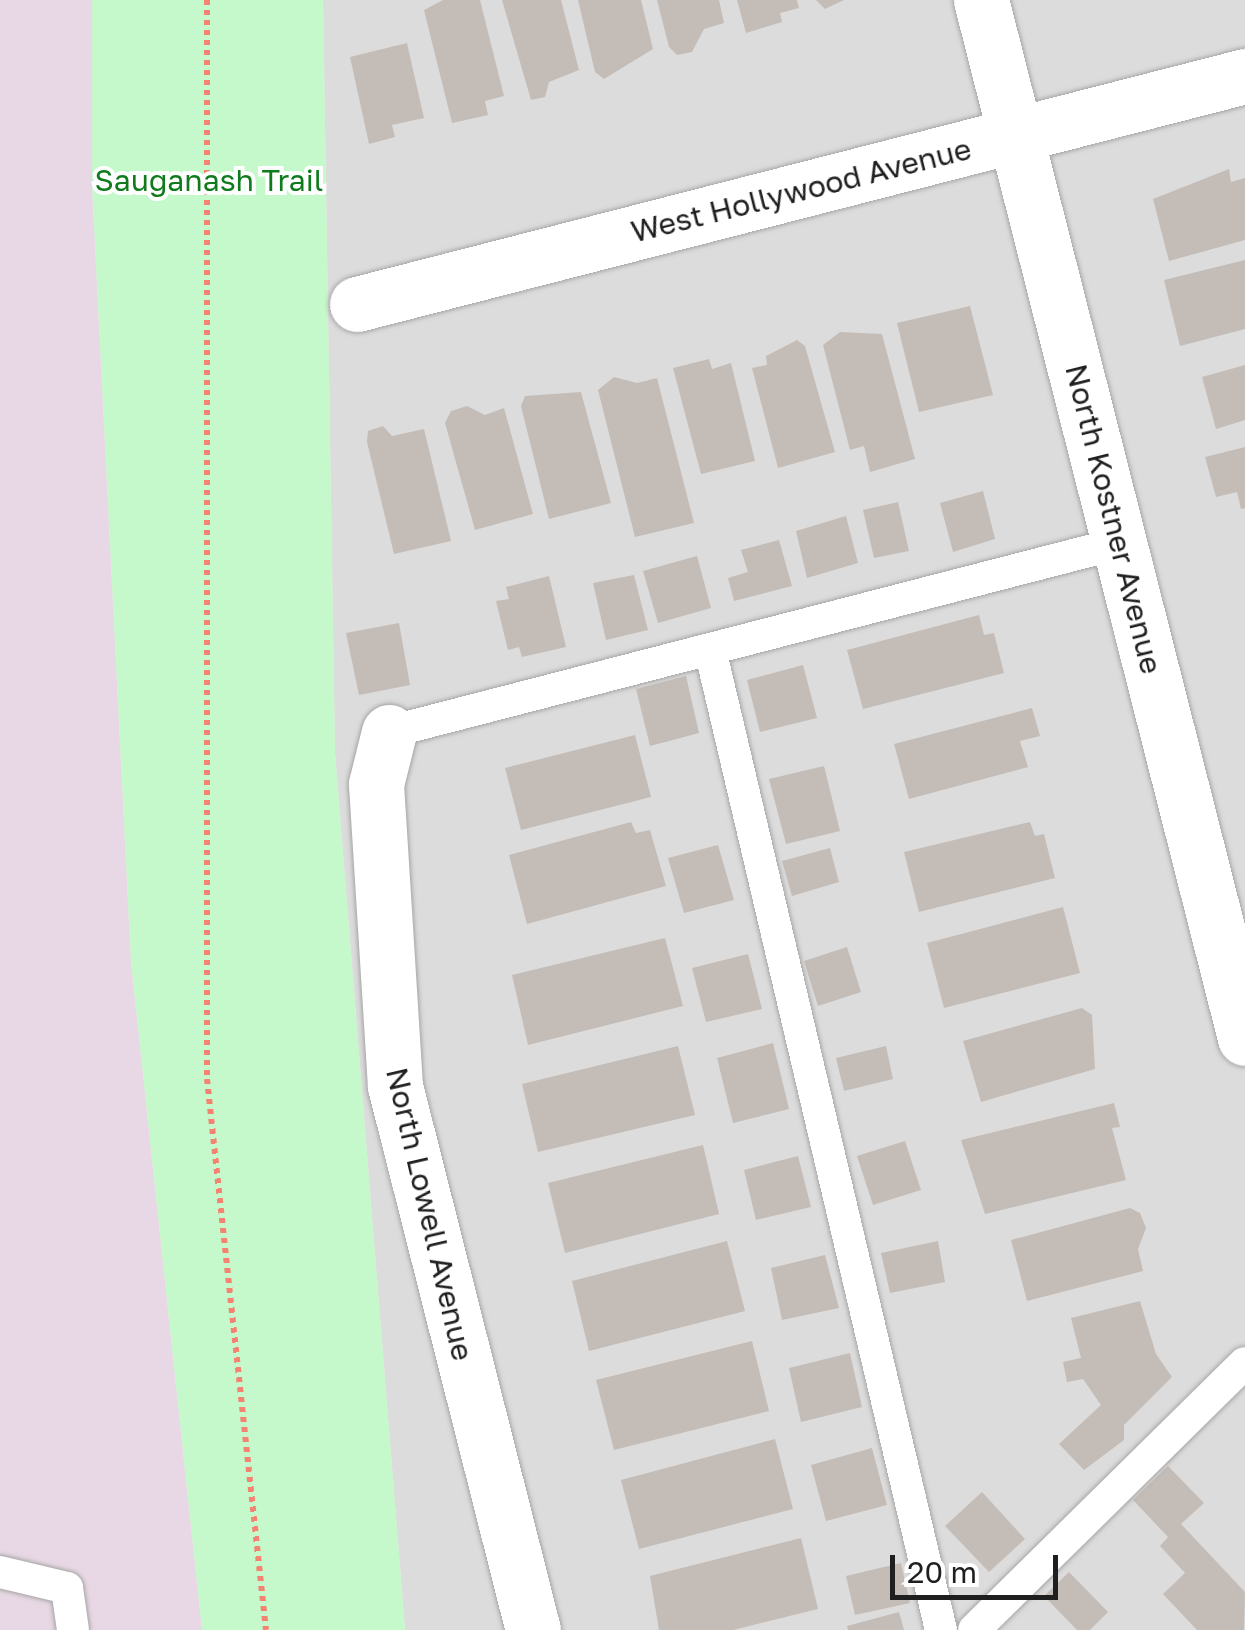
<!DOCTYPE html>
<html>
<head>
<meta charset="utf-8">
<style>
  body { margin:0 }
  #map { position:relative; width:1245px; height:1630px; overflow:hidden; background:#f0ede6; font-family:"Golos Text",sans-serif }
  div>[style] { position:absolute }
  .residential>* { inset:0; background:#dddcdc }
  .industrial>* { inset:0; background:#e8d8e5 }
  .park>* { inset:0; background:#c5f8cb }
  .building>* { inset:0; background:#c4bcb6 }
  .path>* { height:6px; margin-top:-3px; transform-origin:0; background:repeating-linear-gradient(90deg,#f58372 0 5px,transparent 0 10px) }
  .roads { filter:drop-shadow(0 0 2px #a6a6a6) drop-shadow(0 0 2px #a6a6a6) }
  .service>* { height:32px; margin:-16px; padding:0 16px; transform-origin:16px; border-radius:16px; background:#fff }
  .minor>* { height:55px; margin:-27.5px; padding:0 27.5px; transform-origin:27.5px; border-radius:27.5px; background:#fff }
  span { translate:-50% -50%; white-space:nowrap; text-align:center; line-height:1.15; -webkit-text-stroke:8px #fff; paint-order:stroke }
  .park-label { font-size:30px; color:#107b1c }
  .street-label { font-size:30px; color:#1f1f1f }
  .scale { position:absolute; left:890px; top:1555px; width:168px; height:45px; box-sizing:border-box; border:5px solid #1f1f1f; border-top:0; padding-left:12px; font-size:30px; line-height:35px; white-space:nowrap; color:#1f1f1f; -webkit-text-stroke:8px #fff; paint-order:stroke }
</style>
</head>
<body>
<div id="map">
  <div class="residential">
    <i style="clip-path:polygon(323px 0,1245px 0,1245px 1630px,405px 1630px,335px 753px)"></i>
  </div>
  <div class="industrial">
    <i style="clip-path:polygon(0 0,92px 0,92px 185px,131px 961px,202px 1630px,0 1630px)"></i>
  </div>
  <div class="park">
    <i style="clip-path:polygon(92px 0,323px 0,335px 753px,405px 1630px,202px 1630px,131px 961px,92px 185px)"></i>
  </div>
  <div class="building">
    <i style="clip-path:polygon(443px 0,480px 0,504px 96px,485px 101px,488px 115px,452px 123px,424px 10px)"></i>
    <i style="clip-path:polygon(502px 0,561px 0,579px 70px,549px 82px,545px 97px,531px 100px)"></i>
    <i style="clip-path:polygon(578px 0,641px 0,653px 49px,604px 79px,595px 72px)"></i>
    <i style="clip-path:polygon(657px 0,719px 0,724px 23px,704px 29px,692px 52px,677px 55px,669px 47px)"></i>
    <i style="clip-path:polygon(737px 0,797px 0,799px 8px,780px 13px,782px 22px,746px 33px)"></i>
    <i style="clip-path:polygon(816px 0,844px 0,825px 9px)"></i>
    <i style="clip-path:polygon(407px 43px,424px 118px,392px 125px,395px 137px,369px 144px,350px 57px)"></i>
    <i style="clip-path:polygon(1229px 169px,1231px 182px,1245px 178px,1245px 240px,1169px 261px,1153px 199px)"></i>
    <i style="clip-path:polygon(1245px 260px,1245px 329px,1180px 346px,1164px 280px)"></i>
    <i style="clip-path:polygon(970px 306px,993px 395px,919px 412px,897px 323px)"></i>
    <i style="clip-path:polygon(840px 332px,882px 334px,915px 459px,870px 472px,864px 446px,850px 450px,823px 345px)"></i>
    <i style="clip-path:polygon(797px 340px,805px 346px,835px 452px,778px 468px,752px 368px,767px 365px,766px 356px)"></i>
    <i style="clip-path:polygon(709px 359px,712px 369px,731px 363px,755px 461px,701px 474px,673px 368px)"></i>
    <i style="clip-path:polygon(1245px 365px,1245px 420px,1216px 429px,1202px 377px)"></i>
    <i style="clip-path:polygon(614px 377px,637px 383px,657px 378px,694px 523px,635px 537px,598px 390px)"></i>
    <i style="clip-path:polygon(581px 392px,611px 503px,549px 519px,521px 406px,525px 396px)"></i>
    <i style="clip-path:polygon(467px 406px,485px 415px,504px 408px,533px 514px,475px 530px,445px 423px,451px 411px)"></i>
    <i style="clip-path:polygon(383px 426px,392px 436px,424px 429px,451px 541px,394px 554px,367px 442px,368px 431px)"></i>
    <i style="clip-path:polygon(1245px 447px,1245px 508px,1241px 509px,1237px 492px,1216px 497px,1205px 457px)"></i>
    <i style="clip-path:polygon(983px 491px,995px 539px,953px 552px,940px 503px)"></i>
    <i style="clip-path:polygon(898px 502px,909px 551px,874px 558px,863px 510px)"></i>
    <i style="clip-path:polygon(846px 516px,858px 563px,807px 578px,796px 531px)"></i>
    <i style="clip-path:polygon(779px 540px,792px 586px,734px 601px,728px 578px,748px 572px,741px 550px)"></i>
    <i style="clip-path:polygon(697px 556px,711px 608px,658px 623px,643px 571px)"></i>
    <i style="clip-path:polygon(634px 575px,648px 630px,606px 640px,593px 583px)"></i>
    <i style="clip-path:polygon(549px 576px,566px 647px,522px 657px,519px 647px,508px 650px,496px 601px,509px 599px,506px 587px)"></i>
    <i style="clip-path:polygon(979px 615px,984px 635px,994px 633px,1004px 673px,863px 709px,847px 650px)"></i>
    <i style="clip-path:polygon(399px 623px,410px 685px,359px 695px,346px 633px)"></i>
    <i style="clip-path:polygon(803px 665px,817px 718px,760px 732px,747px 680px)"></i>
    <i style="clip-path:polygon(686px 676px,699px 733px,650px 746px,636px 689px)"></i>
    <i style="clip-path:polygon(1032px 708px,1040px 736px,1020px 741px,1028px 767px,909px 799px,894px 744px)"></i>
    <i style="clip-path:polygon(635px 735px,651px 797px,521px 830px,505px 768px)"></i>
    <i style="clip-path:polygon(824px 766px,840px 831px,786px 844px,769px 779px)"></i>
    <i style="clip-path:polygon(631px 822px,636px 833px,650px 830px,666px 886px,527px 924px,509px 855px)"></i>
    <i style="clip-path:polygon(1030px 822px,1035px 836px,1044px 834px,1055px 878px,919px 912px,904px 852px)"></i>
    <i style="clip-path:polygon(718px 845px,734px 900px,684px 913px,668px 858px)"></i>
    <i style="clip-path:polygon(830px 848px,839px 882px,792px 896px,782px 861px)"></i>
    <i style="clip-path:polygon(1063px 907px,1080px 973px,944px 1008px,927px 943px)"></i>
    <i style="clip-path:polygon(665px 938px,683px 1006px,528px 1045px,512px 975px)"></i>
    <i style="clip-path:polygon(847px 947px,861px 992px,818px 1006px,804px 961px)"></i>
    <i style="clip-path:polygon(748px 954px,762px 1009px,706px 1022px,692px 968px)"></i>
    <i style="clip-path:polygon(1082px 1008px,1092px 1015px,1095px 1069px,981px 1102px,963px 1041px)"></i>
    <i style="clip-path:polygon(773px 1043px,789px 1109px,733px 1123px,717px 1058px)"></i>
    <i style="clip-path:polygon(678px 1046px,695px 1115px,538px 1152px,522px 1084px)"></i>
    <i style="clip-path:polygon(886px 1046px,893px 1079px,844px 1091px,836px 1058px)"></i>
    <i style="clip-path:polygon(1114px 1103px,1120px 1127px,1112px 1128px,1126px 1180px,985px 1214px,961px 1140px)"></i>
    <i style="clip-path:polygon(905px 1141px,921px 1190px,873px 1205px,857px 1156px)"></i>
    <i style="clip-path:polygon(703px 1145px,719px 1214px,565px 1253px,548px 1183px)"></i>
    <i style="clip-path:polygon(798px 1156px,811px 1207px,756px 1220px,744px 1170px)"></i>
    <i style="clip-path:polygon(1130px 1208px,1140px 1213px,1146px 1228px,1138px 1249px,1143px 1271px,1027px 1301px,1011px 1240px)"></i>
    <i style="clip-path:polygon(727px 1241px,745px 1311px,589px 1351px,572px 1281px)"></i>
    <i style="clip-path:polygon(938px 1241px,945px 1282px,890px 1293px,881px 1253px)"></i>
    <i style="clip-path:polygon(825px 1255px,839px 1308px,782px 1320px,771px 1268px)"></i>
    <i style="clip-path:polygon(1140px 1301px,1156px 1354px,1172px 1377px,1124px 1425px,1124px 1440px,1084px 1470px,1059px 1444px,1101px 1405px,1083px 1379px,1067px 1382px,1063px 1362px,1081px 1358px,1071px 1318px)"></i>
    <i style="clip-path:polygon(752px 1341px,769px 1411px,614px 1450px,596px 1380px)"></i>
    <i style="clip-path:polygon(850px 1353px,862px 1407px,801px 1422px,789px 1368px)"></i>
    <i style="clip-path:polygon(775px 1439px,793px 1509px,639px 1549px,621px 1480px)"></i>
    <i style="clip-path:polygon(872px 1448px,887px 1505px,826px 1521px,811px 1465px)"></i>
    <i style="clip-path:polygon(1168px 1466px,1204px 1503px,1181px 1524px,1245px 1592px,1244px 1630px,1197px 1630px,1163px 1594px,1185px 1573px,1160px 1546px,1168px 1537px,1133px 1500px)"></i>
    <i style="clip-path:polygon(982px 1492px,1025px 1539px,989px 1572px,945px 1526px)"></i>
    <i style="clip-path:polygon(801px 1538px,818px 1609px,733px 1630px,659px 1630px,650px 1576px)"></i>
    <i style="clip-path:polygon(901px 1563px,910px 1603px,855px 1615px,846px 1576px)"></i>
    <i style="clip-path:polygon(1069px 1572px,1108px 1612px,1090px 1630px,1077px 1630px,1044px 1596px)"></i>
    <i style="clip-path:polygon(899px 1612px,904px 1630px,848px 1630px,847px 1626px)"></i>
  </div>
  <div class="path">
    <i style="left:207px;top:0;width:1079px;rotate:90deg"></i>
    <i style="left:207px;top:1079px;width:554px;rotate:83.89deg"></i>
  </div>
  <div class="roads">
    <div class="service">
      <i style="left:710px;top:649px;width:1008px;rotate:76.75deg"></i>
      <i style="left:389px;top:732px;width:755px;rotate:-14.5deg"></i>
      <i style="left:0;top:1572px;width:69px;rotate:13.4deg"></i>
      <i style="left:67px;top:1588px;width:42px;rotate:81.9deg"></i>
      <i style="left:974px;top:1630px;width:380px;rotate:-44.6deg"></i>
    </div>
    <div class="minor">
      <i style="left:981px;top:0;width:1071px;rotate:75.73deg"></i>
      <i style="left:357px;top:304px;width:917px;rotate:-14.4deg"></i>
      <i style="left:389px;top:732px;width:54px;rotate:104deg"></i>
      <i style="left:376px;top:784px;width:303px;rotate:86.4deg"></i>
      <i style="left:395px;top:1086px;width:561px;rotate:75.77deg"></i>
    </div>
  </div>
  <div class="park-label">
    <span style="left:209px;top:180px">Sauganash Trail</span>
  </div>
  <div class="street-label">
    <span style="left:801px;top:190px;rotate:-14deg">West Hollywood Avenue</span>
    <span style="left:1114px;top:519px;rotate:76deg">North Kostner Avenue</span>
    <span style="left:430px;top:1214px;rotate:77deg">North Lowell Avenue</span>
  </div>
  <div class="scale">20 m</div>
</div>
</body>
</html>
